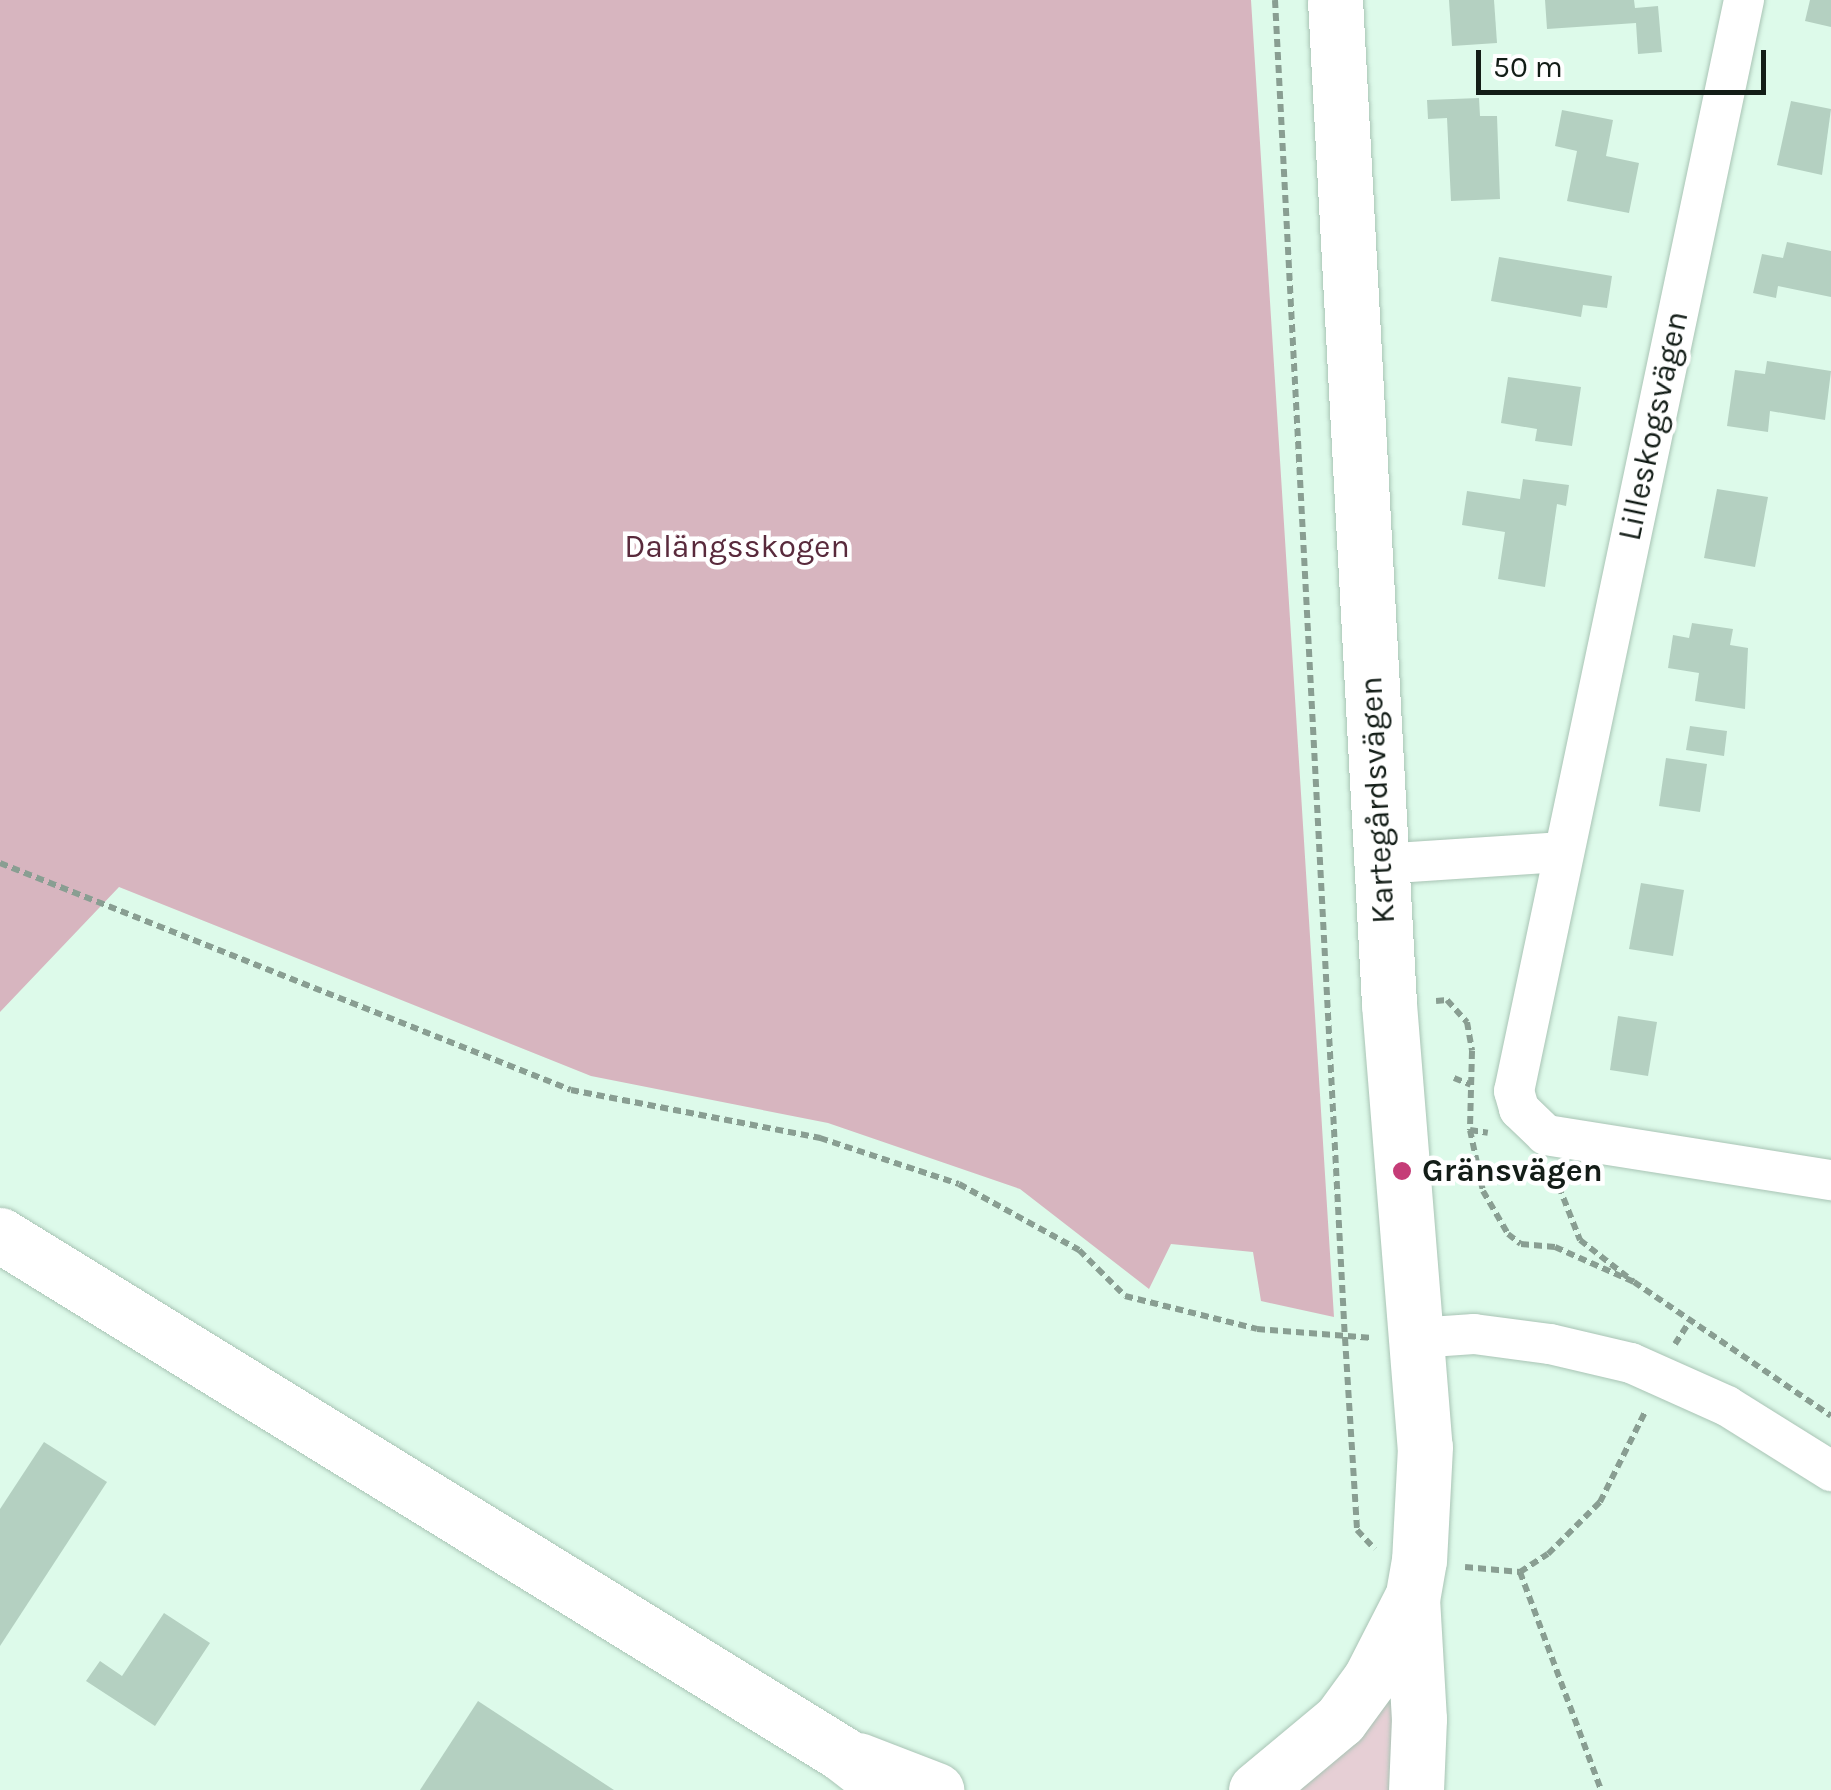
<!DOCTYPE html>
<html>
<head>
<meta charset="utf-8">
<style>
  body { margin:0 }
  #map { position:relative; width:1831px; height:1790px; overflow:hidden; background:#ddfaea; font-family:Karla,sans-serif }
  div>[style] { position:absolute }
  .green>* { inset:0; background:#e6cfd5 }
  .forest>* { inset:0; background:#d7b5bf }
  .building>* { inset:0; background:#b4d0c1 }
  .path>* { height:6px; margin-top:-3px; transform-origin:0; background:repeating-linear-gradient(90deg,#899e92 0 8px,transparent 0 13px) }
  .roads { filter:drop-shadow(0 0 2px #a9c4b5) drop-shadow(0 0 2px #a9c4b5) }
  .street>* { height:40px; margin:-20px; padding:0 20px; transform-origin:20px; border-radius:20px; background:#fff }
  .secondary>* { height:55px; margin:-27.5px; padding:0 27.5px; transform-origin:27.5px; border-radius:27.5px; background:#fff }
  .dots>* { width:28px; height:28px; translate:-50% -50%; box-sizing:border-box; border:5px solid #fff; border-radius:50% }
  span { translate:-50% -50%; white-space:nowrap; text-align:center; line-height:1.15; -webkit-text-stroke:9px #fff; paint-order:stroke }
  .street-label { font-size:32px; color:#131d17 }
  .park-label { font-size:32px; color:#592a3c }
  .poi-label { font-size:32px; color:#131d17; font-weight:700 }
  .left { translate:0 -50%; text-align:left }
  .scale { position:absolute; left:1476px; top:50px; width:290px; height:45px; box-sizing:border-box; border:5px solid #131d17; border-top:0; padding-left:12px; font-size:30px; line-height:35px; white-space:nowrap; color:#131d17; -webkit-text-stroke:8px #fff; paint-order:stroke }
</style>
</head>
<body>
<div id="map">
  <div class="green">
    <i style="clip-path:polygon(1392px 1666px,1396px 1790px,1293px 1790px)"></i>
  </div>
  <div class="forest">
    <i style="clip-path:polygon(0 0,1251px 0,1334px 1317px,1261px 1301px,1253px 1252px,1171px 1244px,1149px 1289px,1020px 1189px,828px 1123px,591px 1076px,119px 887px,0 1012px)"></i>
  </div>
  <div class="building">
    <i style="clip-path:polygon(1449px 0,1494px 0,1497px 43px,1452px 46px)"></i>
    <i style="clip-path:polygon(1545px 0,1634px 0,1635px 8px,1658px 6px,1662px 52px,1638px 54px,1636px 23px,1547px 29px)"></i>
    <i style="clip-path:polygon(1810px 0,1831px 0,1831px 27px,1805px 21px)"></i>
    <i style="clip-path:polygon(1479px 98px,1480px 116px,1497px 116px,1500px 199px,1451px 201px,1447px 118px,1428px 119px,1427px 100px)"></i>
    <i style="clip-path:polygon(1791px 101px,1831px 109px,1822px 175px,1777px 165px)"></i>
    <i style="clip-path:polygon(1562px 110px,1613px 120px,1606px 156px,1639px 163px,1629px 213px,1567px 201px,1577px 151px,1555px 146px)"></i>
    <i style="clip-path:polygon(1787px 242px,1831px 251px,1831px 297px,1778px 286px,1776px 298px,1753px 293px,1762px 254px,1783px 258px)"></i>
    <i style="clip-path:polygon(1499px 257px,1612px 276px,1607px 308px,1583px 305px,1581px 317px,1491px 301px)"></i>
    <i style="clip-path:polygon(1767px 361px,1831px 371px,1825px 420px,1770px 411px,1768px 432px,1727px 426px,1735px 370px,1765px 374px)"></i>
    <i style="clip-path:polygon(1508px 377px,1581px 387px,1572px 446px,1535px 441px,1537px 429px,1501px 423px)"></i>
    <i style="clip-path:polygon(1523px 479px,1569px 485px,1566px 506px,1557px 504px,1545px 587px,1498px 579px,1505px 532px,1462px 525px,1467px 491px,1520px 499px)"></i>
    <i style="clip-path:polygon(1717px 489px,1768px 497px,1755px 567px,1704px 558px)"></i>
    <i style="clip-path:polygon(1692px 623px,1733px 629px,1730px 645px,1748px 648px,1745px 709px,1695px 701px,1699px 673px,1668px 668px,1673px 635px,1689px 638px)"></i>
    <i style="clip-path:polygon(1690px 726px,1727px 731px,1724px 756px,1686px 750px)"></i>
    <i style="clip-path:polygon(1666px 758px,1707px 764px,1700px 812px,1659px 806px)"></i>
    <i style="clip-path:polygon(1641px 883px,1684px 890px,1673px 956px,1629px 949px)"></i>
    <i style="clip-path:polygon(1618px 1016px,1657px 1022px,1648px 1076px,1610px 1070px)"></i>
    <i style="clip-path:polygon(44px 1442px,107px 1482px,0 1646px,0 1509px)"></i>
    <i style="clip-path:polygon(164px 1613px,210px 1643px,155px 1726px,86px 1681px,100px 1661px,122px 1676px)"></i>
    <i style="clip-path:polygon(478px 1701px,614px 1790px,420px 1790px)"></i>
  </div>
  <div class="path">
    <i style="left:1275px;top:0;width:1340px;rotate:87.01deg"></i>
    <i style="left:1345px;top:1338px;width:192px;rotate:86.4deg"></i>
    <i style="left:1357px;top:1530px;width:26px;rotate:47deg"></i>
    <i style="left:0;top:863px;width:614px;rotate:21.68deg"></i>
    <i style="left:571px;top:1090px;width:254px;rotate:10.9deg"></i>
    <i style="left:820px;top:1138px;width:146px;rotate:18.3deg"></i>
    <i style="left:959px;top:1184px;width:137px;rotate:28.8deg"></i>
    <i style="left:1079px;top:1250px;width:65px;rotate:45deg"></i>
    <i style="left:1125px;top:1296px;width:136px;rotate:14deg"></i>
    <i style="left:1257px;top:1329px;width:116px;rotate:4.4deg"></i>
    <i style="left:1436px;top:1001px;width:11px;rotate:-5deg"></i>
    <i style="left:1447px;top:1000px;width:30px;rotate:48deg"></i>
    <i style="left:1467px;top:1022px;width:29px;rotate:80deg"></i>
    <i style="left:1472px;top:1051px;width:79px;rotate:91.5deg"></i>
    <i style="left:1470px;top:1130px;width:18px;rotate:9deg"></i>
    <i style="left:1454px;top:1078px;width:18px;rotate:22deg"></i>
    <i style="left:1470px;top:1130px;width:62px;rotate:78deg"></i>
    <i style="left:1483px;top:1191px;width:50px;rotate:59.8deg"></i>
    <i style="left:1508px;top:1234px;width:16px;rotate:38deg"></i>
    <i style="left:1521px;top:1244px;width:34px;rotate:5deg"></i>
    <i style="left:1555px;top:1247px;width:86px;rotate:23.9deg"></i>
    <i style="left:1634px;top:1282px;width:238px;rotate:34.2deg"></i>
    <i style="left:1554px;top:1174px;width:71px;rotate:68.5deg"></i>
    <i style="left:1580px;top:1240px;width:68px;rotate:37.9deg"></i>
    <i style="left:1675px;top:1344px;width:31px;rotate:-57deg"></i>
    <i style="left:1465px;top:1567px;width:55px;rotate:5.2deg"></i>
    <i style="left:1520px;top:1572px;width:233px;rotate:69.6deg"></i>
    <i style="left:1520px;top:1572px;width:33px;rotate:-33deg"></i>
    <i style="left:1548px;top:1554px;width:74px;rotate:-45deg"></i>
    <i style="left:1600px;top:1502px;width:103px;rotate:-63.4deg"></i>
  </div>
  <div class="roads">
    <div class="street">
      <i style="left:1744px;top:0;width:1115px;rotate:101.9deg"></i>
      <i style="left:1514px;top:1091px;width:19px;rotate:74deg"></i>
      <i style="left:1519px;top:1109px;width:37px;rotate:44deg"></i>
      <i style="left:1546px;top:1135px;width:289px;rotate:9deg"></i>
      <i style="left:1381px;top:864px;width:182px;rotate:-3.8deg"></i>
      <i style="left:1416px;top:1338px;width:58px;rotate:-3.9deg"></i>
      <i style="left:1474px;top:1334px;width:77px;rotate:7.5deg"></i>
      <i style="left:1550px;top:1344px;width:83px;rotate:13.2deg"></i>
      <i style="left:1631px;top:1363px;width:105px;rotate:24.1deg"></i>
      <i style="left:1727px;top:1406px;width:123px;rotate:32deg"></i>
    </div>
    <div class="secondary">
      <i style="left:1335px;top:0;width:1005px;rotate:86.92deg"></i>
      <i style="left:1389px;top:1004px;width:444px;rotate:85.4deg"></i>
      <i style="left:1425px;top:1447px;width:113px;rotate:93deg"></i>
      <i style="left:1419px;top:1560px;width:39px;rotate:100deg"></i>
      <i style="left:1412px;top:1598px;width:121px;rotate:86.7deg"></i>
      <i style="left:1419px;top:1719px;width:71px;rotate:92.4deg"></i>
      <i style="left:0;top:1235px;width:988px;rotate:31.63deg"></i>
      <i style="left:841px;top:1753px;width:61px;rotate:37.6deg"></i>
      <i style="left:858px;top:1760px;width:84px;rotate:21deg"></i>
      <i style="left:1256px;top:1790px;width:109px;rotate:-39.8deg"></i>
      <i style="left:1340px;top:1720px;width:51px;rotate:-53.8deg"></i>
      <i style="left:1370px;top:1679px;width:88px;rotate:-62.9deg"></i>
    </div>
  </div>
  <div class="dots">
    <i style="left:1402px;top:1171px;background:#c53c77"></i>
  </div>
  <div class="street-label">
    <span style="left:1654px;top:426px;rotate:-78deg">Lilleskogsvägen</span>
    <span style="left:1378px;top:800px;rotate:-93deg">Kartegårdsvägen</span>
  </div>
  <div class="park-label">
    <span style="left:737px;top:547px">Dalängsskogen</span>
  </div>
  <div class="poi-label">
    <span class="left" style="left:1422px;top:1171px">Gränsvägen</span>
  </div>
  <div class="scale">50 m</div>
</div>
</body>
</html>
